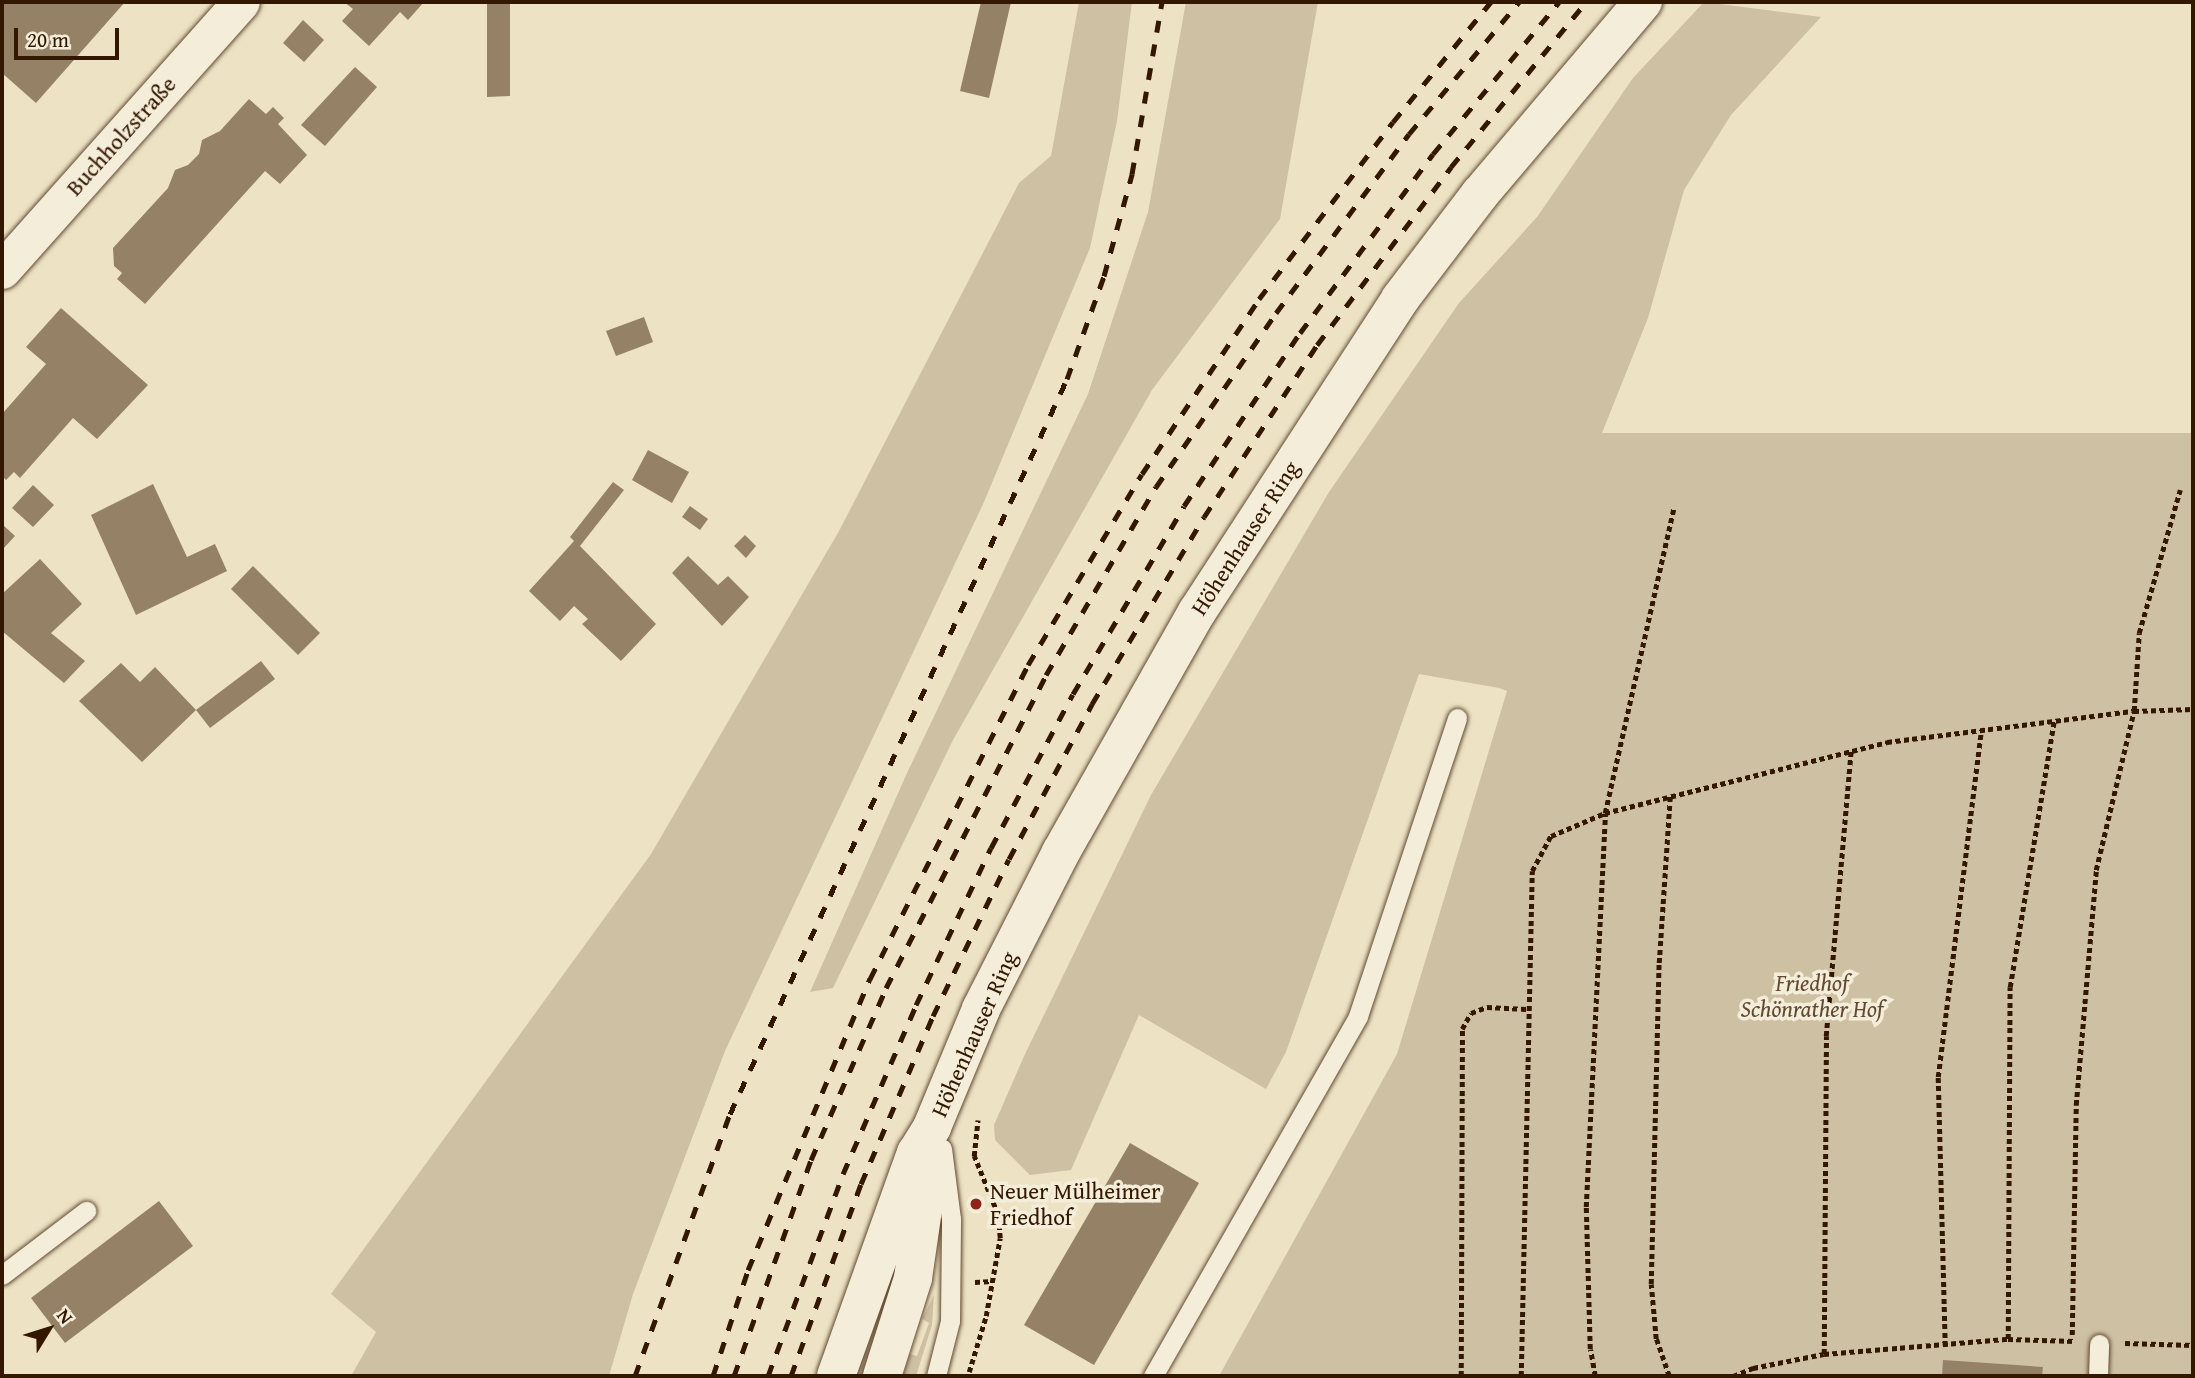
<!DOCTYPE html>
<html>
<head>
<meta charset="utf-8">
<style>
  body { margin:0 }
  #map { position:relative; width:2195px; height:1378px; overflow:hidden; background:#ede3c4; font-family:"Gentium Book Plus",serif }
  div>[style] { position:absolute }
  .green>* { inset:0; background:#cec0a3 }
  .building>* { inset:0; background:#948166 }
  .path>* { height:4.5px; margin-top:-2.25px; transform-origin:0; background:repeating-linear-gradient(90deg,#341701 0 5px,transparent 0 8.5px) }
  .roads { filter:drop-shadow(0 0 2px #624a32) drop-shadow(0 0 2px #624a32) }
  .lane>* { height:19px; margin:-9.5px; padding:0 9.5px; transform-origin:9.5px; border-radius:9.5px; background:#f3edd9 }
  .street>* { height:37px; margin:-18.5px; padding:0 18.5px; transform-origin:18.5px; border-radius:18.5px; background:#f3edd9 }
  .secondary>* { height:38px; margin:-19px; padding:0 19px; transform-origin:19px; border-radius:19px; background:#f3edd9 }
  .rail>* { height:5px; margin-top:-2.5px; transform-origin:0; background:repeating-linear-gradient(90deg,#341701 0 12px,transparent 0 24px) }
  .dots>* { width:19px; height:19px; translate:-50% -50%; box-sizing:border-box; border:4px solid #f3edd9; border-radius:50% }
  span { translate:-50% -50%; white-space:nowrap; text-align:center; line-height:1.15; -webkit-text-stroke:7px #f3edd9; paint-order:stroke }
  .street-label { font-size:23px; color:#341701 }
  .park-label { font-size:23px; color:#624a32; font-style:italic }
  .poi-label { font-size:23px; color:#341701 }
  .left { translate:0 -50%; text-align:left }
  .frame { position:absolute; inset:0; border:4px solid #341701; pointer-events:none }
  .north { position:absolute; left:14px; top:1294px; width:70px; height:70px; -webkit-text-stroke:5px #f3edd9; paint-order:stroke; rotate:52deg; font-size:19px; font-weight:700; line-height:28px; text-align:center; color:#341701 }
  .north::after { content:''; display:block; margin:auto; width:24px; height:32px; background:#341701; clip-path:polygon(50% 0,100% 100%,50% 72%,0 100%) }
  .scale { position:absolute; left:14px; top:28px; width:105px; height:32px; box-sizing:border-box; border:4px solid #341701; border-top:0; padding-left:9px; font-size:21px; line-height:24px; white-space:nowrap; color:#341701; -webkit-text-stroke:5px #f3edd9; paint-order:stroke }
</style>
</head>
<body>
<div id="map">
  <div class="green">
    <i style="clip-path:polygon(1079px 2px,1132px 2px,1117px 121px,1090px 248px,984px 502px,725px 1051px,633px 1294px,609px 1376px,351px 1376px,376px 1332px,331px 1294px,651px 854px,839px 531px,1019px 183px,1051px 156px)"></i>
    <i style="clip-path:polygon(1186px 2px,1318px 2px,1280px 219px,1152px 390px,953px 740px,833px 988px,810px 992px,907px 773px,1088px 394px,1148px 212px)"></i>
    <i style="clip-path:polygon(1704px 2px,1821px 17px,1731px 115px,1684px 190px,1648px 318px,1602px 433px,2193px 433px,2193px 1376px,1219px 1376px,1397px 1054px,1507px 691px,1499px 688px,1419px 674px,1286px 1052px,1266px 1089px,1139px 1015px,1071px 1170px,1030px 1175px,995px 1140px,994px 1125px,1025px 1054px,1151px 795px,1329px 492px,1459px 303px,1537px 217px,1633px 78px)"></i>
    <i style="clip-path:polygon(886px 1277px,895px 1280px,865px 1376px,851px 1376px)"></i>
    <i style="clip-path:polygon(934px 1295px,932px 1325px,916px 1376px,903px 1376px,910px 1354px,917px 1356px,929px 1323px,922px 1319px)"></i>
  </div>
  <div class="building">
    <i style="clip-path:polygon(2px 2px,125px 2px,36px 103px,2px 73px)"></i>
    <i style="clip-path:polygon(344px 2px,424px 2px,408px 20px,400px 12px,369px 46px,342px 21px,353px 9px)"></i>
    <i style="clip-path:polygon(487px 2px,510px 2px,510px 96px,487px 97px)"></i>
    <i style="clip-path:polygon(981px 2px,1011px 2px,989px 98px,960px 91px)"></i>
    <i style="clip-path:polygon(303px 20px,324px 40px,304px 62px,283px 43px)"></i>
    <i style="clip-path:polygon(355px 67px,377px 87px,325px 146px,301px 125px)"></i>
    <i style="clip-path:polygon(249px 99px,266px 114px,273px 107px,284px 118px,278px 124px,307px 155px,280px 184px,265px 171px,145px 304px,117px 279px,122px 273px,114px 266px,113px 248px,168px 188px,175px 170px,188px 165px,199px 154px,202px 140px,220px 131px)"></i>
    <i style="clip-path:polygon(61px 308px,148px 385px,97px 439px,73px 418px,20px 478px,14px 472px,6px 480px,2px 476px,2px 414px,46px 364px,26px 347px)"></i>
    <i style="clip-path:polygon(644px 317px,653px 342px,616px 356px,606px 331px)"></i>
    <i style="clip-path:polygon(648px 450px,689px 472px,672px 503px,632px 480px)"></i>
    <i style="clip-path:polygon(613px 482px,624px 490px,580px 546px,656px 624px,621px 661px,582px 624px,588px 619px,574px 606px,560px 621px,529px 591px,574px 541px,570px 537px)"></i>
    <i style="clip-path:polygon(153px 484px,187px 557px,215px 544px,227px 571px,136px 615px,91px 515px)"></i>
    <i style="clip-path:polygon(33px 485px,54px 505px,33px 527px,12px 508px)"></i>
    <i style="clip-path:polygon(690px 506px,708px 519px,700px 530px,682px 517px)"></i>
    <i style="clip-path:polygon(2px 524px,15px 536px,2px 550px)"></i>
    <i style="clip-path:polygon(745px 535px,756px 546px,746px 558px,734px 546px)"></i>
    <i style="clip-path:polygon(688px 556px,718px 585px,728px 576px,749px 597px,722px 626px,672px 573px)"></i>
    <i style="clip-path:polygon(40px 559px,82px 604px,51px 633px,85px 661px,64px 683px,2px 631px,2px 594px)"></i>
    <i style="clip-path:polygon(253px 566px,320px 633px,298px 655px,231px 589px)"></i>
    <i style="clip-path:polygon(261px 661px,275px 679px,210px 728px,196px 710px)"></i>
    <i style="clip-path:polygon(121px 663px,140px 682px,155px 667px,196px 710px,142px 762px,79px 701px)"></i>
    <i style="clip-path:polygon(1130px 1143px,1199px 1183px,1094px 1365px,1024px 1325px)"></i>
    <i style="clip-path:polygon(159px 1201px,193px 1246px,65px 1343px,31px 1298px)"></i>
    <i style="clip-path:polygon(1943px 1360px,2043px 1367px,2042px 1376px,1942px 1376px)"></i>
  </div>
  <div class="path">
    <i style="left:975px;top:1282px;width:17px;rotate:-3deg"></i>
    <i style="left:2072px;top:1335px;width:230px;rotate:-89deg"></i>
    <i style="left:2076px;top:1105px;width:236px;rotate:-85.1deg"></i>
    <i style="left:2096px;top:870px;width:163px;rotate:-76.6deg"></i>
    <i style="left:2134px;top:711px;width:78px;rotate:-86.3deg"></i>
    <i style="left:2139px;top:633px;width:149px;rotate:-74deg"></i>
    <i style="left:2008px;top:1339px;width:352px;rotate:-89.7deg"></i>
    <i style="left:2010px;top:987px;width:270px;rotate:-80.6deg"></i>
    <i style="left:2125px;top:1343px;width:68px;rotate:1.7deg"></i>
    <i style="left:1945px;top:1346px;width:269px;rotate:-91.5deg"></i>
    <i style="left:1938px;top:1077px;width:350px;rotate:-82.9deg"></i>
    <i style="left:1824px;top:1354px;width:318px;rotate:-89.6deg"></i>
    <i style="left:1826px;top:1036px;width:286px;rotate:-85deg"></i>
    <i style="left:969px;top:1372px;width:59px;rotate:-73.1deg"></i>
    <i style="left:986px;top:1316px;width:79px;rotate:-79.8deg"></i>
    <i style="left:1000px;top:1238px;width:23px;rotate:-95deg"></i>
    <i style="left:998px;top:1215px;width:64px;rotate:-112.1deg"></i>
    <i style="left:974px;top:1156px;width:36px;rotate:-84deg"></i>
    <i style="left:1461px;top:1376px;width:347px;rotate:-89.8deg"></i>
    <i style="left:1462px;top:1029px;width:18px;rotate:-61deg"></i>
    <i style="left:1471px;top:1013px;width:17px;rotate:-21deg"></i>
    <i style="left:1487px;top:1007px;width:40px;rotate:2.9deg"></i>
    <i style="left:1521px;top:1376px;width:505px;rotate:-88.75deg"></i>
    <i style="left:1532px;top:871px;width:40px;rotate:-62deg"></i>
    <i style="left:1551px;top:836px;width:59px;rotate:-23.1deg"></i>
    <i style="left:1605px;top:813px;width:313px;rotate:-77.3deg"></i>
    <i style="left:1595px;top:1376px;width:27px;rotate:-100deg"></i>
    <i style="left:1590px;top:1349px;width:142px;rotate:-91.6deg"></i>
    <i style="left:1586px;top:1207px;width:394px;rotate:-87.2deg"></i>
    <i style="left:1605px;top:813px;width:291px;rotate:-14.1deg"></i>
    <i style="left:1887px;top:742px;width:249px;rotate:-7.2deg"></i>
    <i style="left:2134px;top:711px;width:59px;rotate:-1.9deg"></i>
    <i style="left:1669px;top:1376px;width:39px;rotate:-109deg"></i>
    <i style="left:1656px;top:1339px;width:55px;rotate:-95.2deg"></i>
    <i style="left:1651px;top:1284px;width:321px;rotate:-88.6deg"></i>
    <i style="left:1659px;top:963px;width:167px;rotate:-86.2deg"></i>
    <i style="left:1733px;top:1376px;width:22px;rotate:-22deg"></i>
    <i style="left:1753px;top:1368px;width:72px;rotate:-11.2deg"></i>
    <i style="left:1824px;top:1354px;width:185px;rotate:-4.7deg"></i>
    <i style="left:2008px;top:1339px;width:67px;rotate:1.7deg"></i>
  </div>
  <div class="roads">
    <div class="lane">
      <i style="left:2px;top:1275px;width:106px;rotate:-37.3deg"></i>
      <i style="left:936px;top:1376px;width:57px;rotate:-75.7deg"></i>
      <i style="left:950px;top:1321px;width:102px;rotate:-89.4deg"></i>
      <i style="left:951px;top:1219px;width:71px;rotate:-97.3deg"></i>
      <i style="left:1153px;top:1376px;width:414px;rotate:-60.3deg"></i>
      <i style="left:1358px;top:1016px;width:314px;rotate:-71.6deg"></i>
      <i style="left:2098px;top:1376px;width:32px;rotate:-88deg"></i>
    </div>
    <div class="street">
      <i style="left:2px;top:270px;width:359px;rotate:-48.3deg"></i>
    </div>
    <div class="secondary">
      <i style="left:836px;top:1376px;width:237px;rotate:-70.3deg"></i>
      <i style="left:916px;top:1153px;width:31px;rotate:-58deg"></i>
      <i style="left:932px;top:1127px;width:128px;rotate:-67.4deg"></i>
      <i style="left:981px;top:1009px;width:176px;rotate:-63deg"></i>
      <i style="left:1061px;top:852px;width:276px;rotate:-60.5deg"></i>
      <i style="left:1197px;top:612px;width:373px;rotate:-57deg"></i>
      <i style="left:1400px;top:299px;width:132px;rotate:-52.7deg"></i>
      <i style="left:1480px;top:194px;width:252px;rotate:-49.7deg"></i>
      <i style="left:882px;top:1376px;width:103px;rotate:-72.4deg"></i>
      <i style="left:913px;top:1278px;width:125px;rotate:-81.7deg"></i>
    </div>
  </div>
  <div class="rail">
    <i style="left:635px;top:1376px;width:279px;rotate:-70.1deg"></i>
    <i style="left:730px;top:1114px;width:809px;rotate:-65.37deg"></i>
    <i style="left:1067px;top:379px;width:109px;rotate:-70.2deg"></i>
    <i style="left:1104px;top:276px;width:106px;rotate:-74.6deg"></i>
    <i style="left:1132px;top:174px;width:175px;rotate:-80.1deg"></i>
    <i style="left:713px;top:1376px;width:112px;rotate:-71.7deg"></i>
    <i style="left:748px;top:1270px;width:316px;rotate:-67.3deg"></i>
    <i style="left:870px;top:979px;width:352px;rotate:-63.3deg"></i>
    <i style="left:1028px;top:665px;width:222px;rotate:-59.2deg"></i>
    <i style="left:1142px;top:474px;width:211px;rotate:-56.2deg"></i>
    <i style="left:1259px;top:299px;width:222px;rotate:-52.9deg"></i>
    <i style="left:1393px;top:122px;width:155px;rotate:-50.8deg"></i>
    <i style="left:734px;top:1376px;width:229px;rotate:-70.4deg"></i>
    <i style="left:811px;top:1160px;width:188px;rotate:-66.4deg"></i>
    <i style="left:886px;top:988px;width:352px;rotate:-62.9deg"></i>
    <i style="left:1046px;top:675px;width:218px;rotate:-59.7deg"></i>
    <i style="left:1156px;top:487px;width:211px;rotate:-55.4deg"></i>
    <i style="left:1276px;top:313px;width:223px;rotate:-53.4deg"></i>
    <i style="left:1409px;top:134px;width:172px;rotate:-50.2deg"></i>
    <i style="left:768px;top:1376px;width:215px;rotate:-69.6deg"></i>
    <i style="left:843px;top:1174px;width:184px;rotate:-66.6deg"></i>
    <i style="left:916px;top:1005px;width:174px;rotate:-64.5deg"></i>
    <i style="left:991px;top:848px;width:174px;rotate:-62deg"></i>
    <i style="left:1073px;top:694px;width:218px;rotate:-59.4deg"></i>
    <i style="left:1184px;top:506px;width:208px;rotate:-56.2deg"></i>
    <i style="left:1300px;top:333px;width:223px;rotate:-53.4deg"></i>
    <i style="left:1433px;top:154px;width:197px;rotate:-50.3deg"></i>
    <i style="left:791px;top:1376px;width:204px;rotate:-70deg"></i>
    <i style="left:861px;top:1184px;width:183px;rotate:-66.8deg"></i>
    <i style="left:933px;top:1016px;width:174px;rotate:-64.2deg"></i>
    <i style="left:1009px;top:859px;width:176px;rotate:-61.8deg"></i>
    <i style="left:1092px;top:704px;width:218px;rotate:-59.1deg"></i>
    <i style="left:1204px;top:517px;width:206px;rotate:-56.7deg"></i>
    <i style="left:1317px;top:345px;width:223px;rotate:-53deg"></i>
    <i style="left:1451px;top:167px;width:213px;rotate:-50.7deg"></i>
  </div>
  <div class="dots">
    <i style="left:976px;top:1204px;background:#8f2418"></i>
  </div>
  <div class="street-label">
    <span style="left:121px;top:136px;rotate:-48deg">Buchholzstraße</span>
    <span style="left:1245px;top:538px;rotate:-57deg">Höhenhauser Ring</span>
    <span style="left:974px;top:1034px;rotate:-66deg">Höhenhauser Ring</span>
  </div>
  <div class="park-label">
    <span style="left:1812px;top:996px">Friedhof<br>Schönrather Hof</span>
  </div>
  <div class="poi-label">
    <span class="left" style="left:990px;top:1204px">Neuer Mülheimer<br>Friedhof</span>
  </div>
  <div class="frame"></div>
  <div class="north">N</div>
  <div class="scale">20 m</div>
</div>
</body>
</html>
